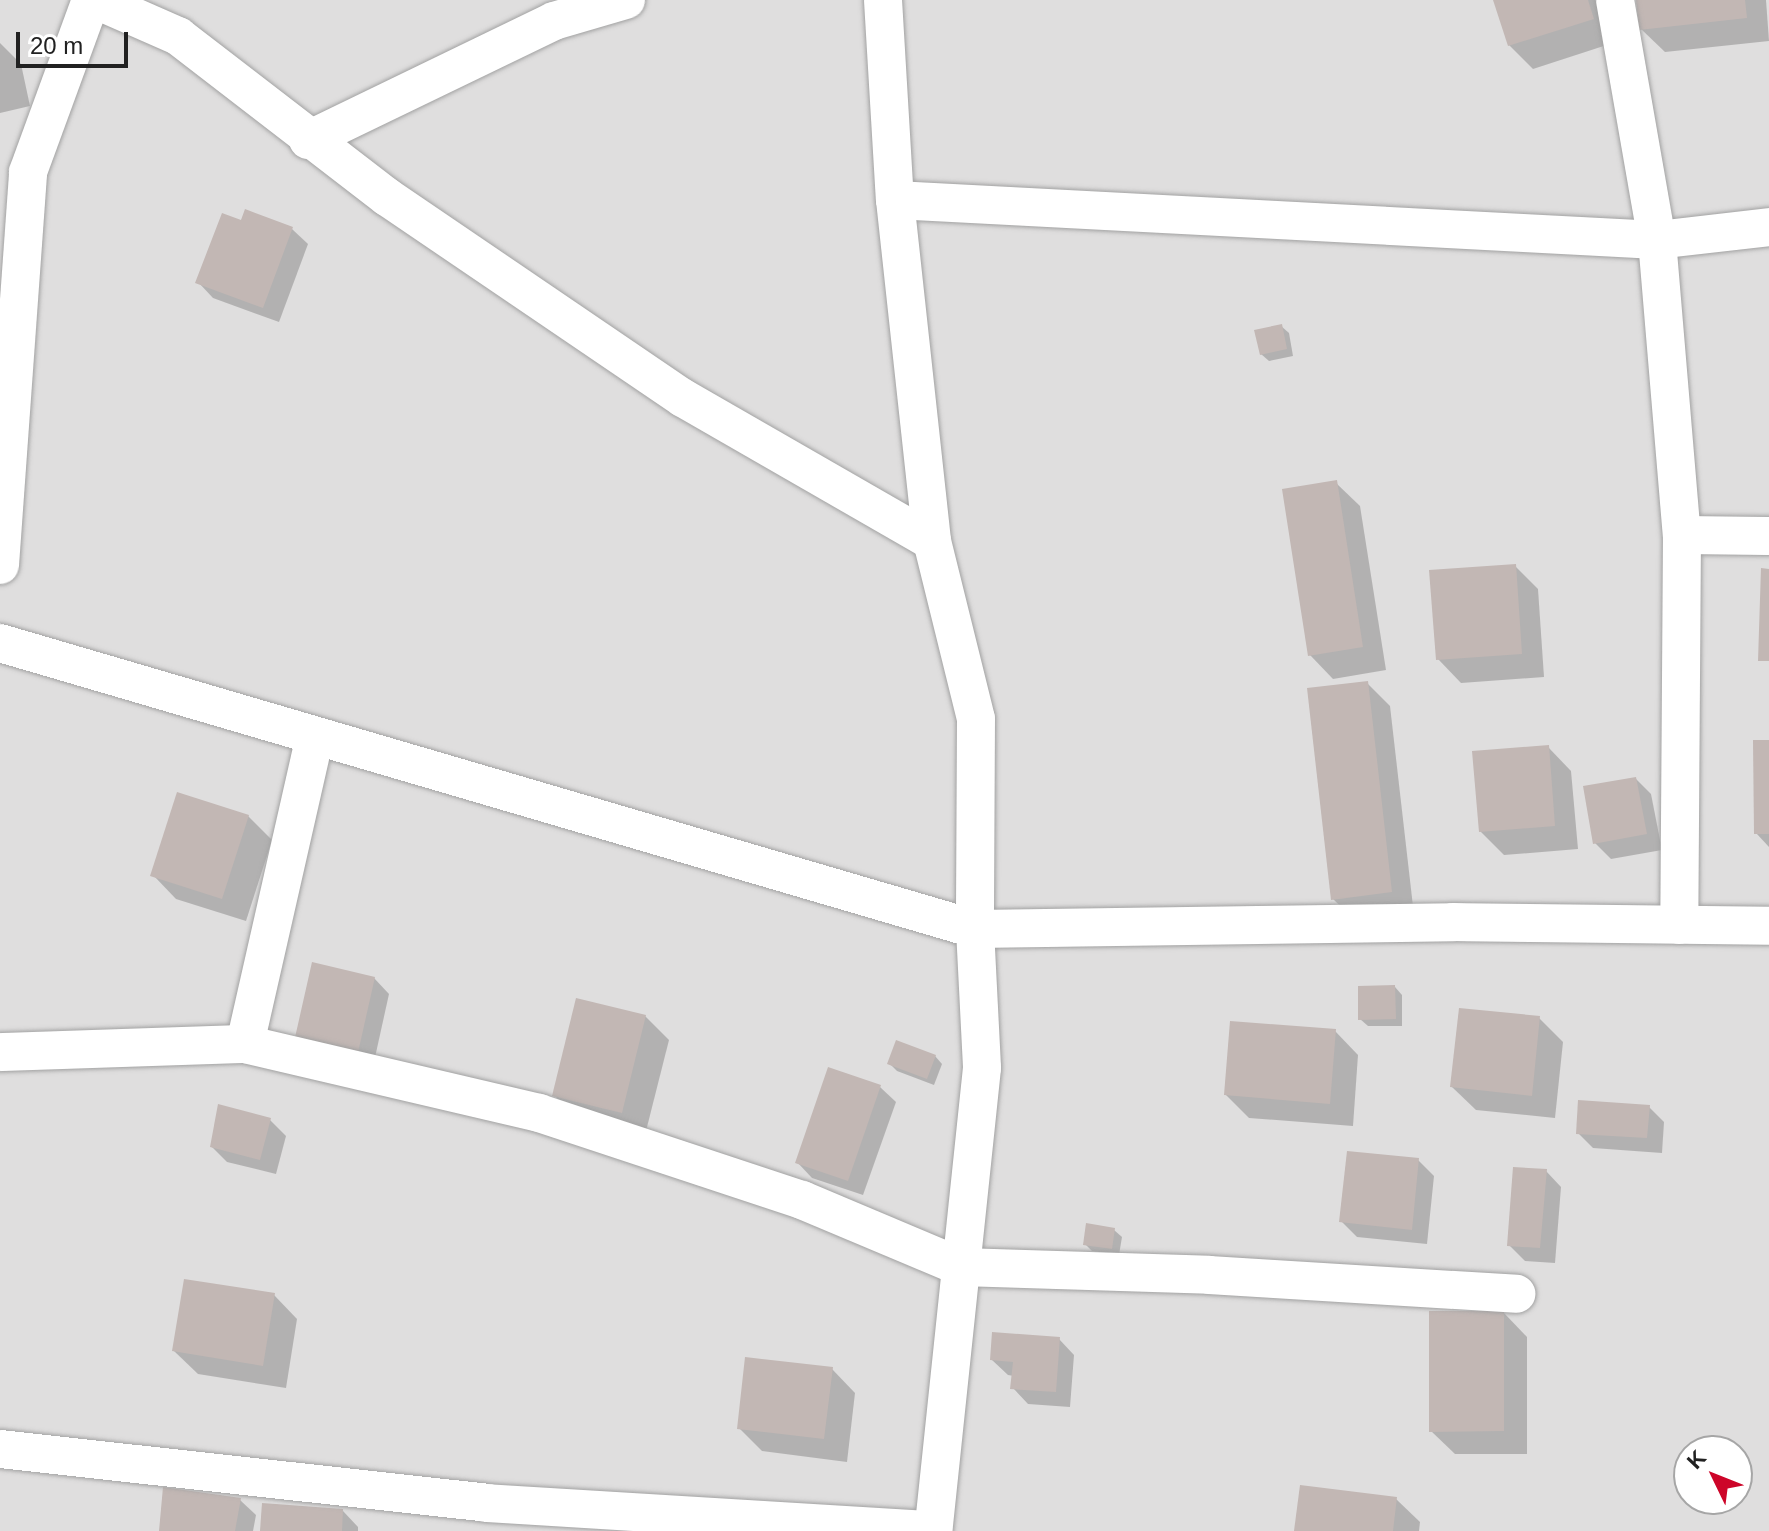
<!DOCTYPE html>
<html>
<head>
<meta charset="utf-8">
<style>
  body { margin:0 }
  #map { position:relative; width:1769px; height:1531px; overflow:hidden; background:#f1ece8; font-family:Helvetica,sans-serif }
  div>[style] { position:absolute }
  .residential>* { inset:0; background:#dfdede }
  .shadow>* { inset:0; background:#0003 }
  .building>* { inset:0; background:#c2b7b4 }
  .roads { filter:drop-shadow(0 0 2px #a2a2a2) drop-shadow(0 0 2px #a2a2a2) }
  .minor>* { height:38px; margin:-19px; padding:0 19px; transform-origin:19px; border-radius:19px; background:#fff }
  span { translate:-50% -50%; white-space:nowrap; text-align:center; line-height:1.15; -webkit-text-stroke:8px #fff; paint-order:stroke }
  .north { position:absolute; left:1673px; top:1435px; width:80px; height:80px; box-sizing:border-box; background:#fff; border:2px solid #a6a6a6; border-radius:50%; rotate:313deg; font-size:22px; font-weight:700; line-height:32px; text-align:center; color:#212121 }
  .north::after { content:''; display:block; margin:auto; width:28px; height:36px; background:#cd0529; clip-path:polygon(50% 0,100% 100%,50% 72%,0 100%) }
  .scale { position:absolute; left:16px; top:32px; width:112px; height:36px; box-sizing:border-box; border:4px solid #212121; border-top:0; padding-left:10px; font-size:24px; line-height:28px; white-space:nowrap; color:#212121; -webkit-text-stroke:6px #fff; paint-order:stroke }
</style>
</head>
<body>
<div id="map">
  <div class="residential">
    <i style="clip-path:polygon(evenodd,0 0,1769px 0,1769px 1531px,0 1531px,0 0,1689px 1451px,1737px 1451px,1737px 1499px,1689px 1499px,1689px 1451px)"></i>
  </div>
  <div class="shadow">
    <i style="clip-path:polygon(1495px 0,1603px 0,1616px 42px,1533px 69px,1509px 45px)"></i>
    <i style="clip-path:polygon(1638px 0,1766px 0,1769px 41px,1665px 52px,1641px 29px)"></i>
    <i style="clip-path:polygon(0 43px,21px 64px,30px 106px,0 113px)"></i>
    <i style="clip-path:polygon(247px 212px,292px 229px,308px 244px,279px 322px,213px 298px,198px 282px)"></i>
    <i style="clip-path:polygon(1281px 326px,1289px 333px,1293px 356px,1269px 361px,1261px 354px)"></i>
    <i style="clip-path:polygon(1336px 483px,1360px 506px,1386px 670px,1333px 679px,1310px 655px)"></i>
    <i style="clip-path:polygon(1515px 566px,1538px 589px,1544px 677px,1461px 683px,1438px 659px)"></i>
    <i style="clip-path:polygon(1367px 683px,1390px 706px,1414px 915px,1357px 922px,1333px 899px)"></i>
    <i style="clip-path:polygon(1769px 742px,1769px 847px,1756px 833px)"></i>
    <i style="clip-path:polygon(1548px 747px,1571px 771px,1578px 849px,1504px 855px,1480px 831px)"></i>
    <i style="clip-path:polygon(1636px 779px,1651px 794px,1662px 850px,1611px 859px,1595px 843px)"></i>
    <i style="clip-path:polygon(248px 816px,272px 840px,246px 921px,176px 899px,153px 875px)"></i>
    <i style="clip-path:polygon(374px 978px,389px 994px,372px 1071px,311px 1057px)"></i>
    <i style="clip-path:polygon(1395px 987px,1402px 995px,1402px 1026px,1368px 1026px,1360px 1019px)"></i>
    <i style="clip-path:polygon(645px 1016px,669px 1040px,645px 1135px,577px 1119px,554px 1095px)"></i>
    <i style="clip-path:polygon(1539px 1018px,1563px 1042px,1555px 1118px,1476px 1110px,1452px 1087px)"></i>
    <i style="clip-path:polygon(1335px 1031px,1358px 1055px,1353px 1126px,1249px 1118px,1226px 1095px)"></i>
    <i style="clip-path:polygon(935px 1056px,942px 1064px,934px 1085px,897px 1071px,890px 1064px)"></i>
    <i style="clip-path:polygon(880px 1087px,896px 1102px,863px 1195px,812px 1178px,797px 1162px)"></i>
    <i style="clip-path:polygon(1649px 1107px,1664px 1122px,1662px 1153px,1593px 1148px,1578px 1133px)"></i>
    <i style="clip-path:polygon(270px 1120px,286px 1136px,276px 1174px,227px 1162px,212px 1147px)"></i>
    <i style="clip-path:polygon(1418px 1160px,1434px 1176px,1427px 1244px,1357px 1237px,1342px 1222px)"></i>
    <i style="clip-path:polygon(1546px 1171px,1561px 1187px,1555px 1263px,1525px 1261px,1509px 1245px)"></i>
    <i style="clip-path:polygon(1114px 1230px,1122px 1237px,1119px 1255px,1092px 1251px,1085px 1244px)"></i>
    <i style="clip-path:polygon(274px 1295px,297px 1319px,286px 1388px,198px 1374px,174px 1351px)"></i>
    <i style="clip-path:polygon(1504px 1313px,1527px 1337px,1527px 1454px,1455px 1454px,1431px 1431px)"></i>
    <i style="clip-path:polygon(1059px 1339px,1074px 1355px,1070px 1407px,1028px 1404px,1013px 1388px,1014px 1376px,1008px 1375px,992px 1360px)"></i>
    <i style="clip-path:polygon(832px 1369px,855px 1393px,847px 1462px,762px 1451px,739px 1428px)"></i>
    <i style="clip-path:polygon(1396px 1499px,1420px 1522px,1419px 1531px,1296px 1531px)"></i>
    <i style="clip-path:polygon(240px 1500px,256px 1515px,253px 1531px,161px 1531px)"></i>
    <i style="clip-path:polygon(343px 1511px,358px 1527px,358px 1531px,262px 1531px)"></i>
  </div>
  <div class="building">
    <i style="clip-path:polygon(1493px 0,1588px 0,1594px 19px,1508px 46px)"></i>
    <i style="clip-path:polygon(1636px 0,1745px 0,1747px 18px,1639px 30px)"></i>
    <i style="clip-path:polygon(245px 209px,293px 227px,263px 308px,195px 283px,222px 213px,241px 220px)"></i>
    <i style="clip-path:polygon(1282px 324px,1287px 349px,1260px 355px,1254px 330px)"></i>
    <i style="clip-path:polygon(1337px 480px,1363px 647px,1308px 656px,1282px 489px)"></i>
    <i style="clip-path:polygon(1516px 564px,1522px 654px,1436px 660px,1429px 570px)"></i>
    <i style="clip-path:polygon(1761px 568px,1769px 569px,1769px 661px,1758px 661px)"></i>
    <i style="clip-path:polygon(1368px 681px,1392px 892px,1331px 900px,1307px 688px)"></i>
    <i style="clip-path:polygon(1753px 740px,1769px 740px,1769px 834px,1754px 834px)"></i>
    <i style="clip-path:polygon(1549px 745px,1555px 826px,1479px 832px,1472px 751px)"></i>
    <i style="clip-path:polygon(1636px 777px,1647px 834px,1593px 844px,1583px 786px)"></i>
    <i style="clip-path:polygon(177px 792px,249px 815px,222px 899px,150px 876px)"></i>
    <i style="clip-path:polygon(312px 962px,375px 977px,357px 1057px,294px 1042px)"></i>
    <i style="clip-path:polygon(1395px 985px,1396px 1019px,1358px 1020px,1358px 986px)"></i>
    <i style="clip-path:polygon(576px 998px,646px 1015px,622px 1113px,552px 1096px)"></i>
    <i style="clip-path:polygon(1459px 1008px,1540px 1016px,1532px 1096px,1450px 1087px)"></i>
    <i style="clip-path:polygon(1230px 1021px,1336px 1029px,1330px 1104px,1224px 1095px)"></i>
    <i style="clip-path:polygon(896px 1040px,936px 1055px,927px 1079px,887px 1064px)"></i>
    <i style="clip-path:polygon(828px 1067px,881px 1085px,848px 1181px,795px 1163px)"></i>
    <i style="clip-path:polygon(1578px 1100px,1650px 1105px,1647px 1138px,1576px 1134px)"></i>
    <i style="clip-path:polygon(218px 1104px,271px 1118px,260px 1160px,210px 1147px)"></i>
    <i style="clip-path:polygon(1347px 1151px,1419px 1158px,1412px 1230px,1339px 1222px)"></i>
    <i style="clip-path:polygon(1513px 1167px,1547px 1169px,1540px 1248px,1507px 1246px)"></i>
    <i style="clip-path:polygon(1086px 1223px,1115px 1228px,1112px 1249px,1083px 1245px)"></i>
    <i style="clip-path:polygon(184px 1279px,275px 1293px,263px 1366px,172px 1351px)"></i>
    <i style="clip-path:polygon(1429px 1311px,1504px 1311px,1504px 1431px,1429px 1432px)"></i>
    <i style="clip-path:polygon(992px 1332px,1060px 1337px,1056px 1392px,1010px 1389px,1013px 1362px,990px 1360px)"></i>
    <i style="clip-path:polygon(745px 1357px,833px 1367px,824px 1439px,737px 1429px)"></i>
    <i style="clip-path:polygon(1300px 1485px,1397px 1497px,1393px 1531px,1294px 1531px)"></i>
    <i style="clip-path:polygon(163px 1487px,241px 1498px,235px 1531px,159px 1531px)"></i>
    <i style="clip-path:polygon(262px 1503px,343px 1509px,342px 1531px,260px 1531px)"></i>
  </div>
  <div class="roads">
    <div class="minor">
      <i style="left:96px;top:0;width:90px;rotate:23.7deg"></i>
      <i style="left:178px;top:36px;width:264px;rotate:37.6deg"></i>
      <i style="left:387px;top:197px;width:358px;rotate:34.2deg"></i>
      <i style="left:683px;top:398px;width:287px;rotate:29.9deg"></i>
      <i style="left:883px;top:0;width:200px;rotate:86.6deg"></i>
      <i style="left:895px;top:200px;width:343px;rotate:83.8deg"></i>
      <i style="left:932px;top:541px;width:183px;rotate:76.1deg"></i>
      <i style="left:976px;top:719px;width:210px;rotate:90.3deg"></i>
      <i style="left:975px;top:929px;width:139px;rotate:87.1deg"></i>
      <i style="left:982px;top:1068px;width:466px;rotate:96deg"></i>
      <i style="left:1615px;top:0;width:244px;rotate:80.1deg"></i>
      <i style="left:1657px;top:240px;width:296px;rotate:85.2deg"></i>
      <i style="left:1682px;top:535px;width:390px;rotate:90.4deg"></i>
      <i style="left:308px;top:140px;width:273px;rotate:-25.8deg"></i>
      <i style="left:554px;top:21px;width:75px;rotate:-16.3deg"></i>
      <i style="left:895px;top:200px;width:763px;rotate:3deg"></i>
      <i style="left:1657px;top:240px;width:113px;rotate:-6.6deg"></i>
      <i style="left:1682px;top:535px;width:87px;rotate:0.7deg"></i>
      <i style="left:0;top:565px;width:394px;rotate:-85.9deg"></i>
      <i style="left:28px;top:172px;width:183px;rotate:-69.9deg"></i>
      <i style="left:0;top:643px;width:1016px;rotate:16.35deg"></i>
      <i style="left:975px;top:929px;width:478px;rotate:-0.8deg"></i>
      <i style="left:1453px;top:922px;width:316px;rotate:0.7deg"></i>
      <i style="left:245px;top:1044px;width:315px;rotate:-77.2deg"></i>
      <i style="left:0;top:1052px;width:245px;rotate:-1.9deg"></i>
      <i style="left:245px;top:1044px;width:302px;rotate:13.2deg"></i>
      <i style="left:539px;top:1113px;width:277px;rotate:18.3deg"></i>
      <i style="left:802px;top:1200px;width:173px;rotate:22.8deg"></i>
      <i style="left:961px;top:1267px;width:248px;rotate:1.8deg"></i>
      <i style="left:1209px;top:1275px;width:308px;rotate:3.5deg"></i>
      <i style="left:0;top:1449px;width:489px;rotate:6.3deg"></i>
      <i style="left:486px;top:1503px;width:448px;rotate:3.5deg"></i>
    </div>
  </div>
  <div class="north">K</div>
  <div class="scale">20 m</div>
</div>
</body>
</html>
